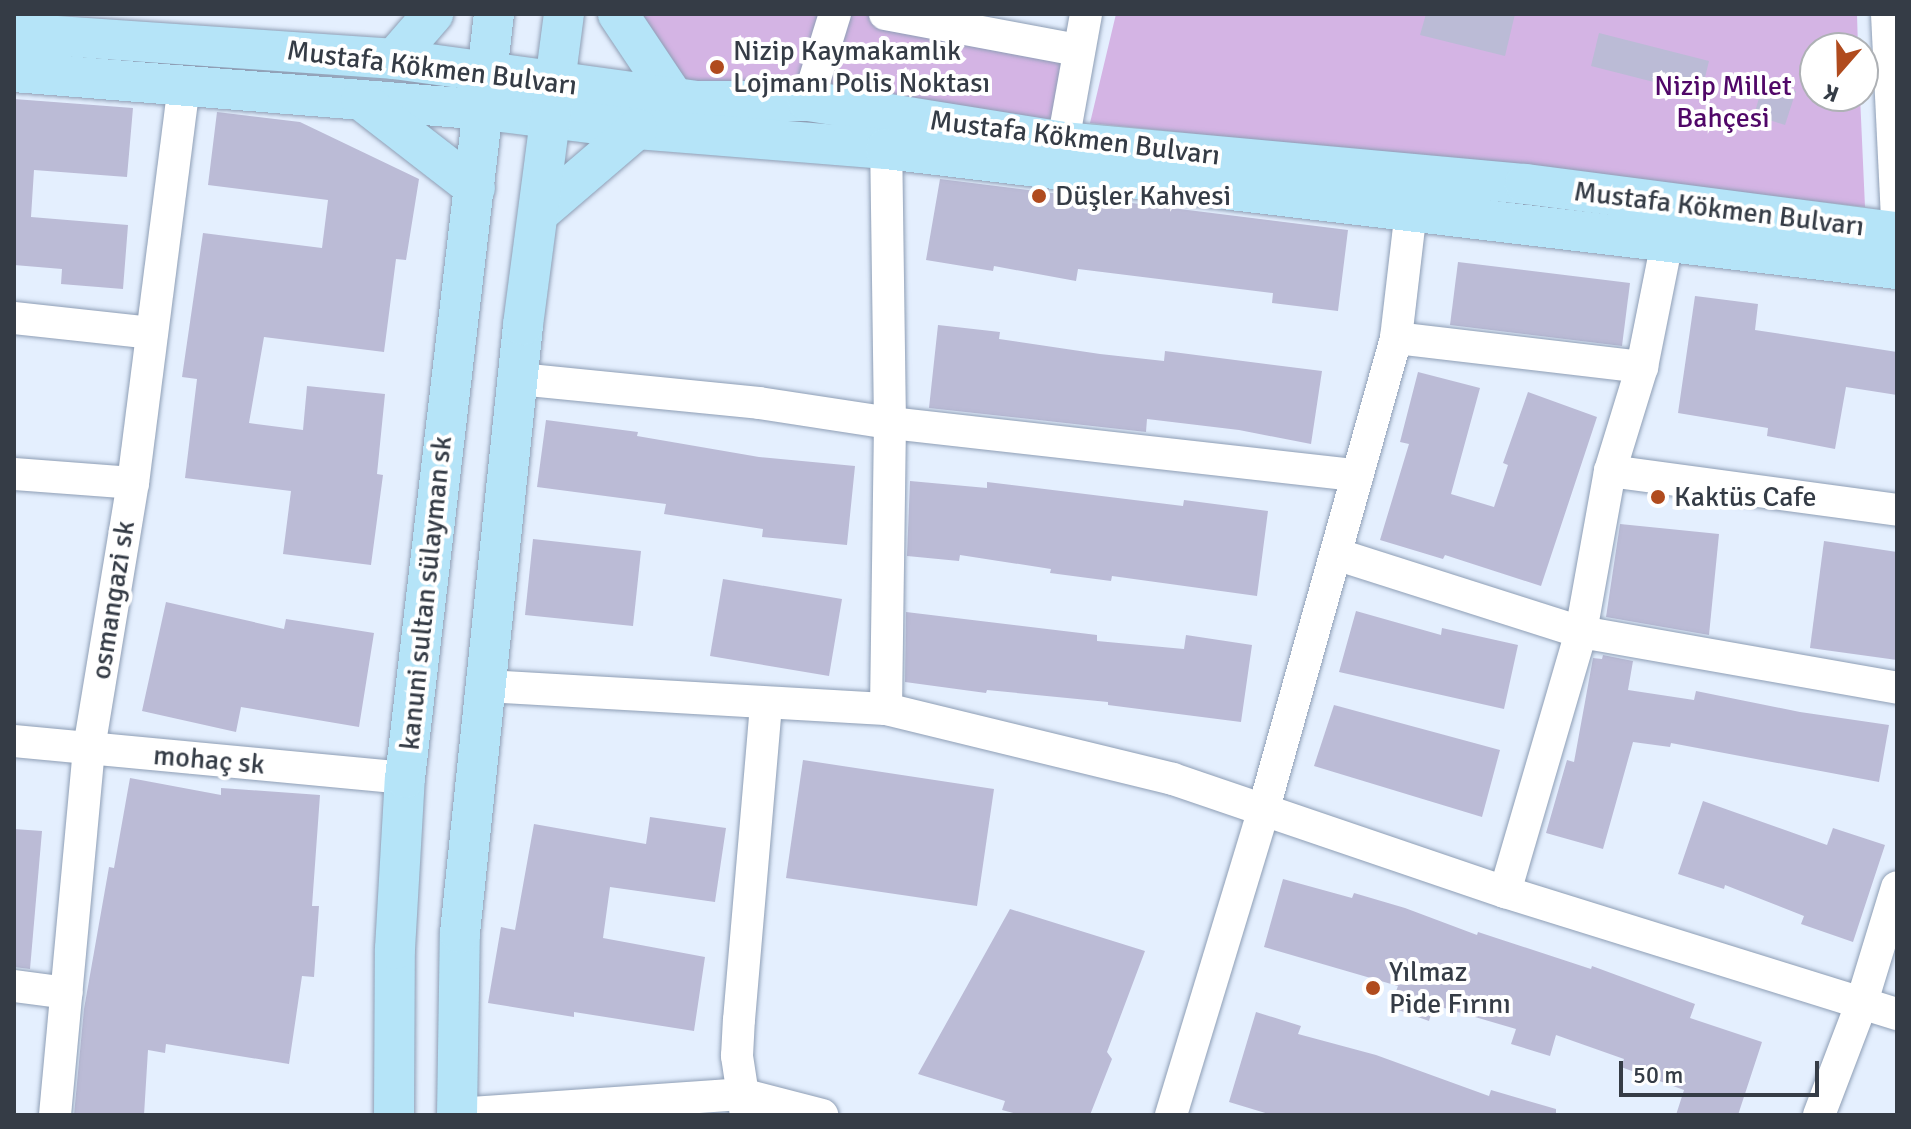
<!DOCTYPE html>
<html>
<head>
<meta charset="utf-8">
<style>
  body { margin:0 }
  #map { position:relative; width:1911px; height:1129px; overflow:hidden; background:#e4effe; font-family:Signika,sans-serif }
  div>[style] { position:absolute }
  .green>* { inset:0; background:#d4b4e4 }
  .building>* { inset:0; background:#bbbbd6 }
  .roads { filter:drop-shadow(0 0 2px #8e9eb5) drop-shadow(0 0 2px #8e9eb5) }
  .minor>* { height:32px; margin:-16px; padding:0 16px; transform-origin:16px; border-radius:16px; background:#fff }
  .major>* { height:40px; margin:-20px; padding:0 20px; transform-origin:20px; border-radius:20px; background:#b5e4f8 }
  .dots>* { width:22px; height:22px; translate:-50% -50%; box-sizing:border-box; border:4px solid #fff; border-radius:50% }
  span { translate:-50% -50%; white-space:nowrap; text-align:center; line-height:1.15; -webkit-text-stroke:8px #fff; paint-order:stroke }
  .poi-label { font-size:28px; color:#353c46 }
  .left { translate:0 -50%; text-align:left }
  .street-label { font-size:28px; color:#353c46 }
  .park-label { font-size:28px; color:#500768 }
  .frame { position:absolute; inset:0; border:16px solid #353c46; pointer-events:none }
  .north { position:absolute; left:1799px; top:32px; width:80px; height:80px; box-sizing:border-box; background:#fff; border:2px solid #aeb1b5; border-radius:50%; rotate:200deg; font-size:22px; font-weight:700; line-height:32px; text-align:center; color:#353c46 }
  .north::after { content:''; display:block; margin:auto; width:28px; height:36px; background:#b04b1e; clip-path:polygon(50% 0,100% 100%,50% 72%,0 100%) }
  .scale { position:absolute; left:1619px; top:1061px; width:200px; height:36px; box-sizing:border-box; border:4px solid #353c46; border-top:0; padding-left:10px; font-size:24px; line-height:28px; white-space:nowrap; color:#353c46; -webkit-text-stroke:6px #fff; paint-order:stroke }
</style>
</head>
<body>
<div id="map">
  <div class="green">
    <i style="clip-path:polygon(618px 14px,888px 14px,1078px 50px,1063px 142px,697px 101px)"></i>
    <i style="clip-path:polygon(1116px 14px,1857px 14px,1858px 48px,1815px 48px,1815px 96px,1860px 96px,1865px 207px,1526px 168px,1090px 123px)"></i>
  </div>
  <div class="building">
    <i style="clip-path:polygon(1426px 14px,1515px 14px,1505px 56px,1420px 35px)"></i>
    <i style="clip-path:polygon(1599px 33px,1709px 61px,1701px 94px,1591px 66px)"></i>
    <i style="clip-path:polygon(1764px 81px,1796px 91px,1785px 125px,1754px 115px)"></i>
    <i style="clip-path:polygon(14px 99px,133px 108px,127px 177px,34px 170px,31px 217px,128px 225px,123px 289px,61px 284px,62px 269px,14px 265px)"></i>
    <i style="clip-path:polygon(217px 112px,300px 122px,419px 179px,406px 260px,396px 259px,384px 352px,264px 337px,249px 423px,303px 430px,307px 386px,385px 394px,377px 474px,383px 475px,371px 565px,283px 554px,291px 491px,185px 478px,197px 379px,182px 377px,203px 233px,322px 248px,328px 200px,208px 185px)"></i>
    <i style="clip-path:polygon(940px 179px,1348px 230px,1338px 311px,1272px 303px,1273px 293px,1078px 269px,1076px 281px,994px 266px,993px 271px,926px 260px)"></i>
    <i style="clip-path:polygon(1458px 262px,1630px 283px,1622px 346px,1450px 325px)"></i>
    <i style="clip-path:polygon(1695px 296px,1758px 304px,1755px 330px,1897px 352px,1897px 395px,1846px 387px,1835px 449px,1767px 436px,1768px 428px,1678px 413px)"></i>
    <i style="clip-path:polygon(938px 325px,1000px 332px,999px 339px,1100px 354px,1164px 361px,1165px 351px,1322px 371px,1311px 444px,1239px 430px,1147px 419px,1146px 432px,929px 408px)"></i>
    <i style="clip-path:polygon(1418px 372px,1480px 388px,1451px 494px,1494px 507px,1508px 465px,1503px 463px,1528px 392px,1597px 417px,1541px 586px,1445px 555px,1443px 559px,1380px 540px,1409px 444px,1400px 442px)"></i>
    <i style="clip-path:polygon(546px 420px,638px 432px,637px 436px,759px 457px,855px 466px,847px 545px,762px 537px,763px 529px,664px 514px,666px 504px,537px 487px)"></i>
    <i style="clip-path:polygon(910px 481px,987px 488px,987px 482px,1183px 506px,1184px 500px,1268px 511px,1257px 596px,1112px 576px,1111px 581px,1050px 573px,1051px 569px,960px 555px,959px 561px,907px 556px)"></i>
    <i style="clip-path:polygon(1620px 524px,1719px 534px,1709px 635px,1606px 617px)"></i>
    <i style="clip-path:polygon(533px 539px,641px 551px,633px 626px,525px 615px)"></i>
    <i style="clip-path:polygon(1824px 541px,1897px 552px,1897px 660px,1810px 648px)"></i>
    <i style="clip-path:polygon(723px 579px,842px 599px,829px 676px,710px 656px)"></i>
    <i style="clip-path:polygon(166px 602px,284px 629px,286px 619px,374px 633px,359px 727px,241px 707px,236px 732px,142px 711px)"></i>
    <i style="clip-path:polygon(1356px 611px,1441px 635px,1442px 628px,1518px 645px,1504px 709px,1339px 672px)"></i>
    <i style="clip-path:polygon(906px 612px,1097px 635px,1097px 641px,1184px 649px,1186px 635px,1252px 645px,1241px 722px,1108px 705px,1108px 702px,987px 690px,986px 693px,905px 682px)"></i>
    <i style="clip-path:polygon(1603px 655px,1633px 661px,1628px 690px,1694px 700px,1696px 691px,1800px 712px,1889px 725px,1879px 782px,1671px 743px,1670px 747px,1633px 742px,1603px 849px,1546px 833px,1567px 760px,1574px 762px,1593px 658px,1602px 659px)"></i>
    <i style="clip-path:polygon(1334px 705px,1500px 750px,1482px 817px,1314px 766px)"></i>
    <i style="clip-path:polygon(803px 760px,994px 789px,977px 906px,786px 878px)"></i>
    <i style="clip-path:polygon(130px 778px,221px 795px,221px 788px,320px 795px,312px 906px,319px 906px,314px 977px,302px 976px,289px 1064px,166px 1044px,165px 1053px,148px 1050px,144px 1115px,74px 1115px,84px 1009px,109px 867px,114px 868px)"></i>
    <i style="clip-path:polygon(1703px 801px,1827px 845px,1833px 828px,1885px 845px,1853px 942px,1801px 924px,1804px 916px,1725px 885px,1724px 889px,1678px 874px)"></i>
    <i style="clip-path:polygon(650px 817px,726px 828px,715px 902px,610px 887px,603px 938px,705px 957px,694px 1031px,574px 1012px,574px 1017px,488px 1003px,501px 927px,515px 930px,534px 824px,646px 844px)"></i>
    <i style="clip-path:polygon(14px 829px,42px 831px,30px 969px,14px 967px)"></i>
    <i style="clip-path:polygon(1283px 879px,1352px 898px,1354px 893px,1405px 908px,1477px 935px,1478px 932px,1591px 969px,1592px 966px,1695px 1004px,1690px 1018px,1762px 1042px,1738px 1115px,1676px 1115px,1684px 1090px,1621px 1067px,1624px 1059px,1556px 1035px,1550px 1056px,1511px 1044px,1516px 1029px,1434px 1005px,1429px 1021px,1390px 1007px,1398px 986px,1264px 947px)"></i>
    <i style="clip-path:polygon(1010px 909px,1145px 951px,1107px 1052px,1112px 1059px,1090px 1115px,1021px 1115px,1002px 1110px,1005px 1101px,918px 1074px)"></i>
    <i style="clip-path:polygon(1256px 1012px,1301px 1026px,1298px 1034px,1376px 1055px,1489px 1096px,1491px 1090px,1556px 1109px,1556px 1115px,1272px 1115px,1229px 1102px)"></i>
  </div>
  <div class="roads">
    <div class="minor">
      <i style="left:885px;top:14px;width:196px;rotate:10.6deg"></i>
      <i style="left:1887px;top:14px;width:205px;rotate:87.2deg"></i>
      <i style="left:808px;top:101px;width:91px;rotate:-72.8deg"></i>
      <i style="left:1063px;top:142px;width:130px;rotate:-79.8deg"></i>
      <i style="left:14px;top:318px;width:138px;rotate:6.2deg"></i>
      <i style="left:1396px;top:338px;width:248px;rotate:6.7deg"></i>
      <i style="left:519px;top:379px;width:241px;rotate:5.7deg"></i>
      <i style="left:759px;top:403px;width:133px;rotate:8.7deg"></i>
      <i style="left:890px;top:423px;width:470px;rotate:6.4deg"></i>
      <i style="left:1610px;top:471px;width:290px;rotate:7.7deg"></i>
      <i style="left:14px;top:474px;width:119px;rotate:4.3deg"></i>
      <i style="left:1336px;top:554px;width:257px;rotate:17.7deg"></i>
      <i style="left:1581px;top:632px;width:321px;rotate:10deg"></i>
      <i style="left:485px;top:686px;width:402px;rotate:3.3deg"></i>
      <i style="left:886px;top:709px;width:295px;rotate:13.7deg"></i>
      <i style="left:1173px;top:779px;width:351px;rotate:18.8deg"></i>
      <i style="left:1505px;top:892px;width:411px;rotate:17.3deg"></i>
      <i style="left:886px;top:709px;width:286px;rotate:-89.2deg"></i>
      <i style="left:890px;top:423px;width:274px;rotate:-90.8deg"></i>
      <i style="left:14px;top:741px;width:393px;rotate:5.4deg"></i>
      <i style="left:1505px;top:892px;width:271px;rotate:-73.7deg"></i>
      <i style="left:1581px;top:632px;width:164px;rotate:-79.8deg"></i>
      <i style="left:1610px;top:471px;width:109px;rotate:-72.9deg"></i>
      <i style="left:1642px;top:367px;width:127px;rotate:-78.7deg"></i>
      <i style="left:14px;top:986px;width:53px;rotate:7.5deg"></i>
      <i style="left:457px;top:1114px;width:285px;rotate:-4deg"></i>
      <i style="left:741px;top:1094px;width:84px;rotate:14.5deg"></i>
      <i style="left:55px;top:1115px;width:369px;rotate:-84.7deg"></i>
      <i style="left:89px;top:748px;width:269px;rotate:-80.6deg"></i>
      <i style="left:133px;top:483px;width:399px;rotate:-82.7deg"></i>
      <i style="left:746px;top:1115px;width:60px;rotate:-98.7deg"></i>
      <i style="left:737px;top:1056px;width:36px;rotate:-87deg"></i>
      <i style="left:739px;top:1020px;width:318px;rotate:-85.1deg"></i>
      <i style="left:1171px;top:1115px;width:321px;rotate:-73.1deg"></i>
      <i style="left:1264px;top:808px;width:488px;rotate:-74.3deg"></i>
      <i style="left:1396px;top:338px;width:128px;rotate:-83.3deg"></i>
      <i style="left:1819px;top:1115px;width:118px;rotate:-69.1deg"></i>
      <i style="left:1861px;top:1005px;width:123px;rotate:-73deg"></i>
    </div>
    <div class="major">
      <i style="left:618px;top:14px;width:101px;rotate:56.3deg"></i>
      <i style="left:14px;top:33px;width:381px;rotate:3.9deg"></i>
      <i style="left:394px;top:59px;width:306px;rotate:7.9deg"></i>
      <i style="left:697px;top:101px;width:111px"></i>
      <i style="left:808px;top:101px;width:258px;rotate:9.1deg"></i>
      <i style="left:1063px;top:142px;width:464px;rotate:5.2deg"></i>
      <i style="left:1525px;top:184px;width:375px;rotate:7.4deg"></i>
      <i style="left:394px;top:59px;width:60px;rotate:-49.1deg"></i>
      <i style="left:14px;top:72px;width:473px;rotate:4.6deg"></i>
      <i style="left:485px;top:110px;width:153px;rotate:7.1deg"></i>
      <i style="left:637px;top:129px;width:250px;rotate:4.6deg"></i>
      <i style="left:886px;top:149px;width:1018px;rotate:6.77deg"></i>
      <i style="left:361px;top:100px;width:144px;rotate:37.7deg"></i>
      <i style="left:540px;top:212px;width:128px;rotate:-40.6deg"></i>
      <i style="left:394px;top:1115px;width:166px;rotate:-89.7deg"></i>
      <i style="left:395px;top:949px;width:171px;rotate:-86.7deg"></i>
      <i style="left:405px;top:778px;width:769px;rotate:-83.36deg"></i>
      <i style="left:457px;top:1115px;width:182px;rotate:-89.1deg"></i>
      <i style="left:460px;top:933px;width:611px;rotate:-84.08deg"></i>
      <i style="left:523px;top:325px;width:314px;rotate:-82.5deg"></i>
    </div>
  </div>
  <div class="dots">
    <i style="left:717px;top:67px;background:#b04b1e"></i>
    <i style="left:1039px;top:196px;background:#b04b1e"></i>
    <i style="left:1658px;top:497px;background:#b04b1e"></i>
    <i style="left:1373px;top:988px;background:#b04b1e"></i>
  </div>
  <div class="poi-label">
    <span class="left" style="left:733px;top:67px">Nizip Kaymakamlık<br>Lojmanı Polis Noktası</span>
    <span class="left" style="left:1055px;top:196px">Düşler Kahvesi</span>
    <span class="left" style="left:1674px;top:497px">Kaktüs Cafe</span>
    <span class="left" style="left:1389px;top:988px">Yılmaz<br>Pide Fırını</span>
  </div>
  <div class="street-label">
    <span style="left:432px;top:68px;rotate:7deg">Mustafa Kökmen Bulvarı</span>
    <span style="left:1075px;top:138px;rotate:7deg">Mustafa Kökmen Bulvarı</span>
    <span style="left:1719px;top:209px;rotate:7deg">Mustafa Kökmen Bulvarı</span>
    <span style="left:426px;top:593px;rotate:-84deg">kanuni sultan sülayman sk</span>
    <span style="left:113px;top:600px;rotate:-81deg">osmangazi sk</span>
    <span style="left:209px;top:760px;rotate:5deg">mohaç sk</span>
  </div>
  <div class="park-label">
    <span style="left:1723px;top:102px">Nizip Millet<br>Bahçesi</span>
  </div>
  <div class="frame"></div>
  <div class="north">K</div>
  <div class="scale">50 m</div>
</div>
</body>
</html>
